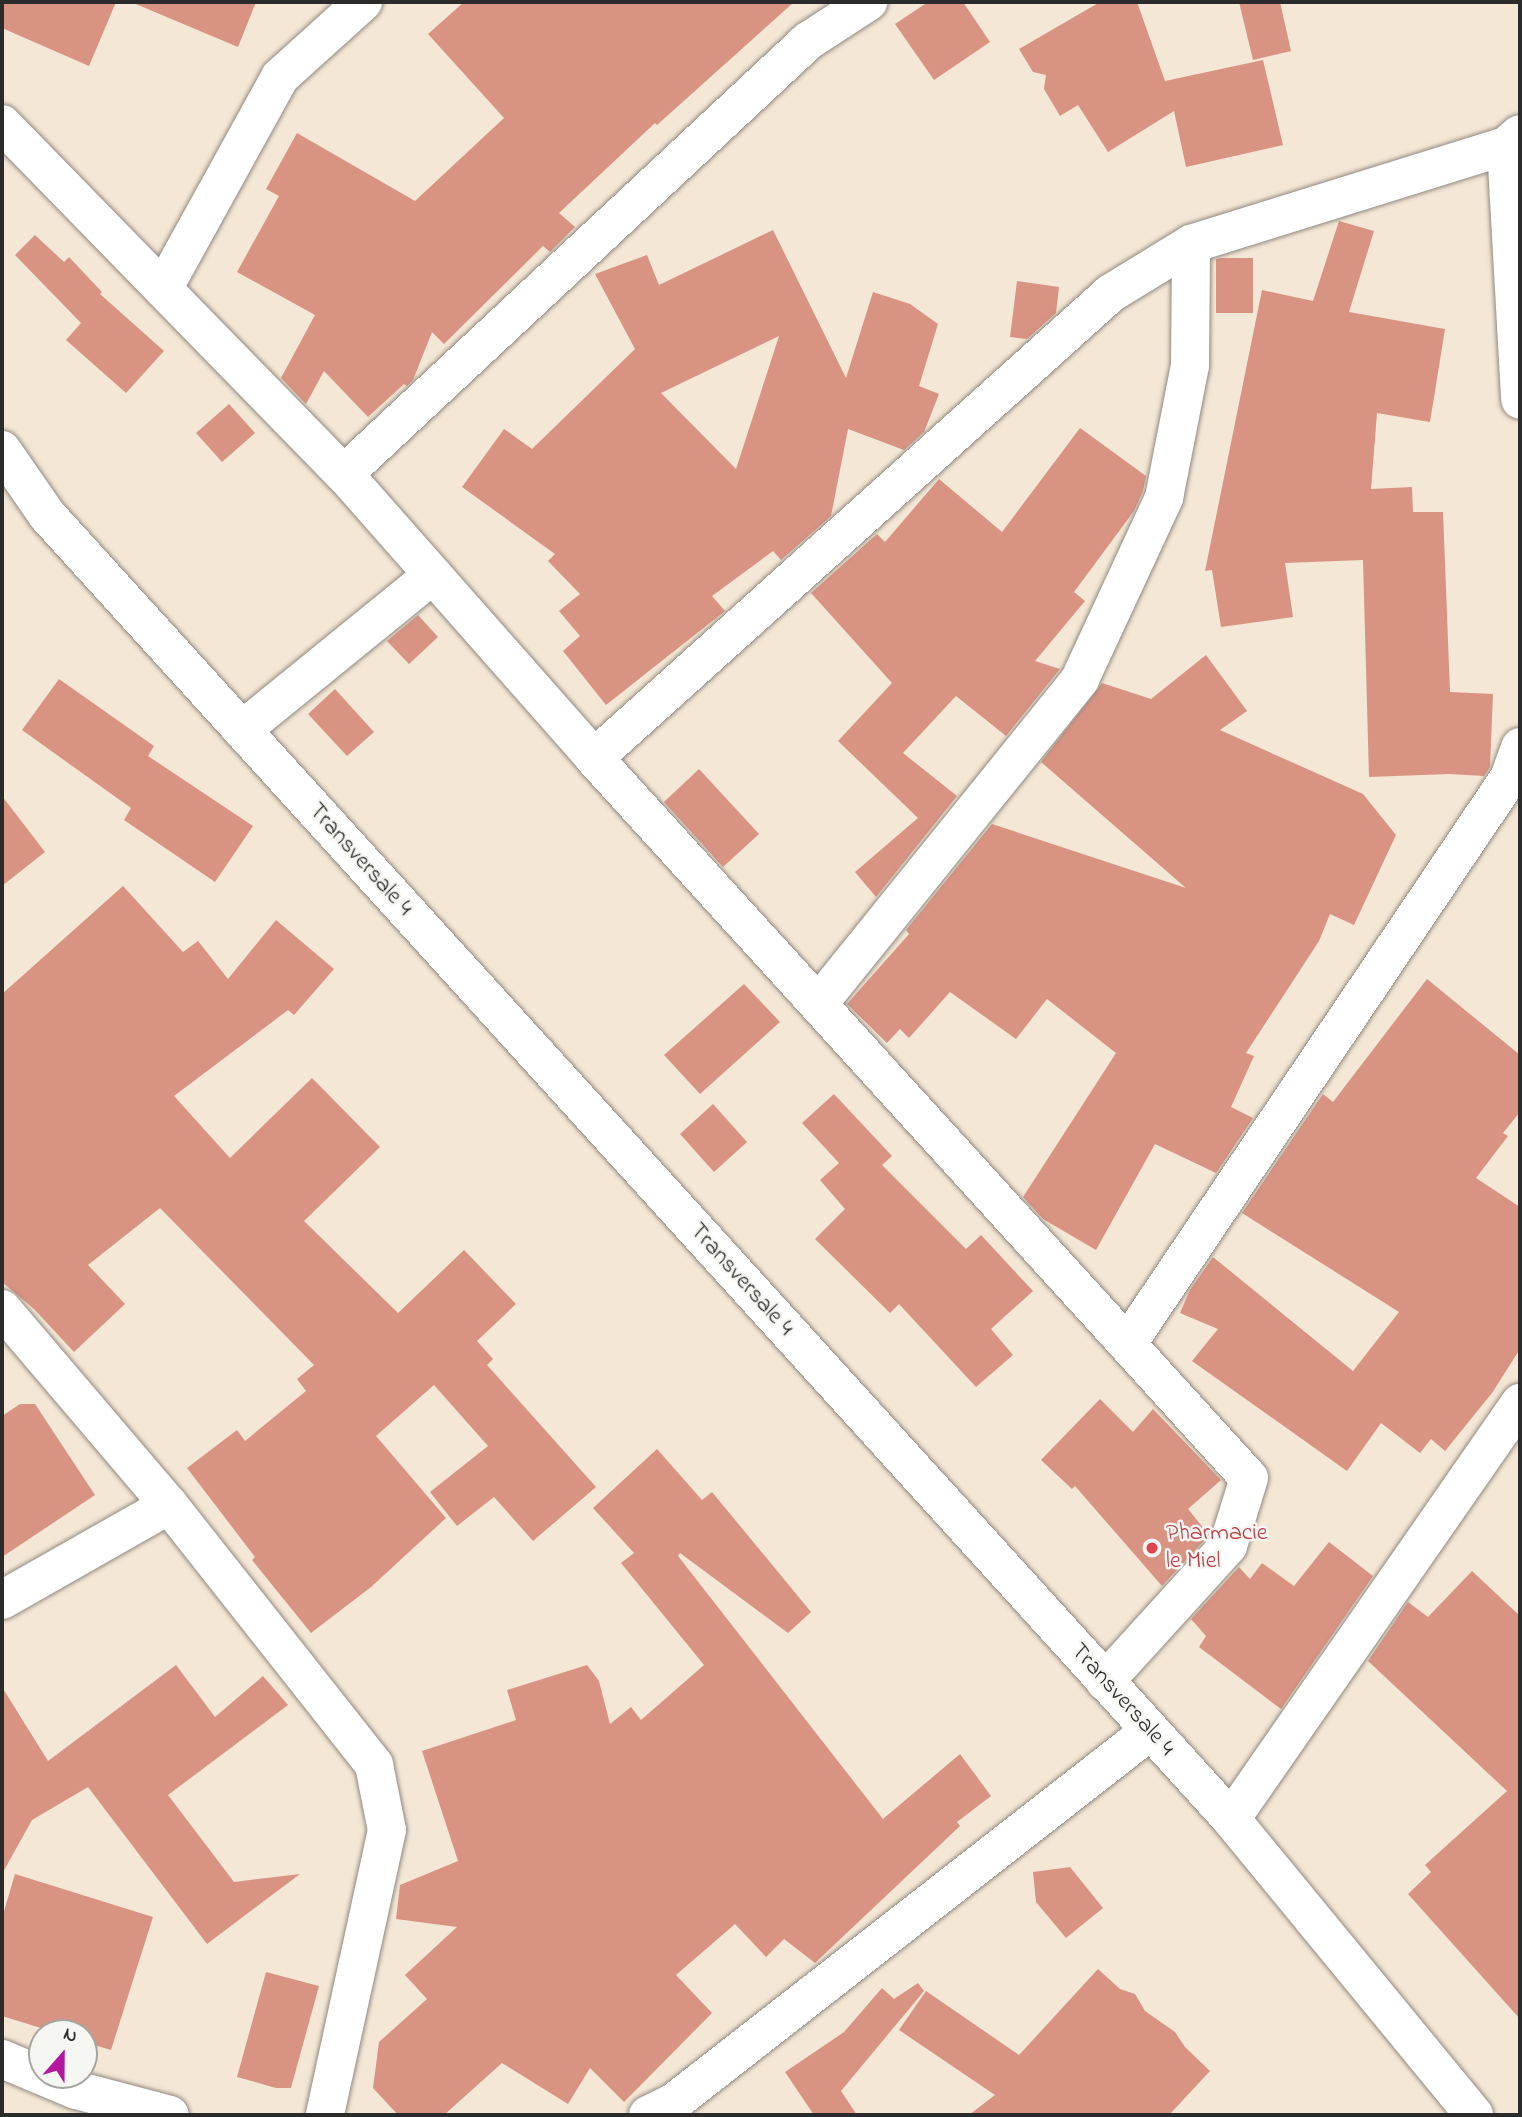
<!DOCTYPE html>
<html>
<head>
<meta charset="utf-8">
<style>
  body { margin:0 }
  #map { position:relative; width:1522px; height:2117px; overflow:hidden; background:#f4e7d5; font-family:"Indie Flower",sans-serif }
  div>[style] { position:absolute }
  .building>* { inset:0; background:#d99383 }
  .roads { filter:drop-shadow(0 0 2px #908980) drop-shadow(0 0 2px #908980) }
  .minor>* { height:38px; margin:-19px; padding:0 19px; transform-origin:19px; border-radius:19px; background:#fff }
  .major>* { height:38px; margin:-19px; padding:0 19px; transform-origin:19px; border-radius:19px; background:#fff }
  .dots>* { width:19px; height:19px; translate:-50% -50%; box-sizing:border-box; border:4px solid #f6f6f2; border-radius:50% }
  span { translate:-50% -50%; white-space:nowrap; text-align:center; line-height:1.15; -webkit-text-stroke:5px #f6f6f2; paint-order:stroke }
  .street-label { font-size:24px; color:#2b2b2b }
  .health-label { font-size:24px; color:#be3a42 }
  .left { translate:0 -50%; text-align:left }
  .frame { position:absolute; inset:0; border:4px solid #2b2b2b; pointer-events:none }
  .north { position:absolute; left:28px; top:2019px; width:70px; height:70px; box-sizing:border-box; background:#f6f6f2; border:2px solid #a5a5a2; border-radius:50%; rotate:21deg; font-size:19px; font-weight:700; line-height:28px; text-align:center; color:#2b2b2b }
  .north::after { content:''; display:block; margin:auto; width:24px; height:32px; background:#b5179e; clip-path:polygon(50% 0,100% 100%,50% 72%,0 100%) }
</style>
</head>
<body>
<div id="map">
  <div class="building">
    <i style="clip-path:polygon(2px 2px,116px 2px,89px 66px,2px 28px)"></i>
    <i style="clip-path:polygon(131px 2px,256px 2px,238px 47px)"></i>
    <i style="clip-path:polygon(464px 2px,794px 2px,657px 125px,655px 123px,559px 213px,575px 227px,550px 252px,543px 246px,444px 344px,432px 332px,413px 380px,407px 386px,404px 384px,368px 417px,324px 371px,306px 404px,281px 378px,315px 315px,237px 272px,279px 196px,266px 189px,297px 133px,415px 201px,504px 118px,428px 34px)"></i>
    <i style="clip-path:polygon(928px 2px,963px 2px,990px 42px,934px 80px,895px 24px)"></i>
    <i style="clip-path:polygon(1100px 2px,1137px 2px,1165px 81px,1263px 60px,1283px 145px,1186px 167px,1174px 111px,1108px 152px,1078px 105px,1060px 116px,1044px 89px,1046px 75px,1033px 72px,1019px 49px)"></i>
    <i style="clip-path:polygon(1239px 2px,1280px 2px,1291px 51px,1253px 60px)"></i>
    <i style="clip-path:polygon(1339px 221px,1374px 231px,1349px 312px,1445px 329px,1430px 422px,1377px 413px,1371px 489px,1412px 487px,1413px 512px,1443px 512px,1450px 692px,1493px 694px,1490px 767px,1484px 776px,1449px 774px,1369px 777px,1363px 560px,1285px 563px,1293px 617px,1221px 627px,1212px 570px,1205px 571px,1262px 290px,1313px 301px)"></i>
    <i style="clip-path:polygon(evenodd,773px 230px,846px 378px,873px 292px,910px 304px,938px 324px,919px 386px,939px 394px,924px 432px,904px 450px,848px 429px,831px 516px,781px 560px,773px 551px,712px 596px,725px 611px,606px 705px,563px 651px,580px 636px,559px 611px,580px 594px,548px 561px,555px 554px,462px 487px,504px 429px,532px 449px,635px 349px,595px 274px,647px 255px,659px 285px,773px 230px,779px 336px,736px 469px,661px 393px,779px 336px)"></i>
    <i style="clip-path:polygon(35px 235px,64px 262px,69px 257px,102px 292px,100px 294px,164px 351px,126px 393px,66px 340px,81px 323px,15px 255px)"></i>
    <i style="clip-path:polygon(1221px 258px,1253px 258px,1253px 313px,1216px 313px,1216px 259px)"></i>
    <i style="clip-path:polygon(1017px 281px,1059px 287px,1056px 313px,1027px 339px,1010px 337px)"></i>
    <i style="clip-path:polygon(229px 404px,255px 433px,222px 462px,196px 433px)"></i>
    <i style="clip-path:polygon(1080px 428px,1146px 476px,1143px 491px,1134px 511px,1074px 592px,1085px 601px,1035px 661px,1060px 669px,1006px 736px,956px 696px,903px 753px,957px 796px,876px 897px,855px 872px,918px 818px,838px 741px,892px 683px,811px 593px,877px 534px,885px 542px,939px 479px,1002px 532px)"></i>
    <i style="clip-path:polygon(418px 615px,438px 637px,409px 664px,387px 641px)"></i>
    <i style="clip-path:polygon(1206px 655px,1247px 711px,1220px 730px,1363px 794px,1396px 835px,1354px 925px,1330px 914px,1319px 941px,1246px 1053px,1254px 1056px,1231px 1107px,1253px 1118px,1216px 1173px,1155px 1144px,1096px 1250px,1043px 1219px,1023px 1197px,1116px 1053px,1047px 999px,1016px 1039px,950px 992px,909px 1038px,900px 1029px,887px 1043px,847px 1004px,909px 934px,906px 930px,992px 824px,1186px 888px,1041px 762px,1102px 683px,1151px 699px)"></i>
    <i style="clip-path:polygon(59px 679px,154px 746px,148px 756px,253px 826px,215px 882px,124px 820px,131px 808px,22px 730px)"></i>
    <i style="clip-path:polygon(335px 689px,374px 732px,347px 756px,308px 714px)"></i>
    <i style="clip-path:polygon(699px 769px,759px 834px,723px 867px,664px 802px)"></i>
    <i style="clip-path:polygon(2px 796px,45px 852px,2px 886px)"></i>
    <i style="clip-path:polygon(123px 886px,183px 952px,198px 941px,228px 979px,276px 920px,334px 969px,294px 1015px,288px 1010px,174px 1096px,230px 1158px,312px 1078px,380px 1147px,304px 1221px,398px 1313px,464px 1250px,516px 1304px,477px 1341px,493px 1359px,487px 1365px,596px 1487px,533px 1541px,494px 1497px,457px 1526px,430px 1492px,488px 1446px,434px 1385px,376px 1436px,446px 1518px,371px 1587px,311px 1633px,252px 1560px,255px 1557px,187px 1468px,237px 1430px,245px 1441px,306px 1391px,297px 1379px,314px 1365px,160px 1208px,88px 1265px,125px 1304px,74px 1352px,34px 1309px,2px 1282px,2px 994px)"></i>
    <i style="clip-path:polygon(1427px 979px,1520px 1055px,1520px 1112px,1503px 1133px,1508px 1136px,1476px 1178px,1520px 1207px,1520px 1349px,1492px 1393px,1445px 1451px,1431px 1439px,1420px 1453px,1381px 1423px,1347px 1471px,1192px 1361px,1218px 1329px,1180px 1313px,1190px 1290px,1213px 1257px,1353px 1371px,1399px 1312px,1242px 1213px,1323px 1094px,1333px 1102px)"></i>
    <i style="clip-path:polygon(744px 984px,780px 1022px,700px 1094px,664px 1055px)"></i>
    <i style="clip-path:polygon(834px 1094px,892px 1156px,882px 1165px,966px 1249px,981px 1235px,1033px 1291px,991px 1329px,1013px 1355px,976px 1387px,899px 1304px,890px 1313px,815px 1239px,845px 1209px,820px 1180px,839px 1163px,802px 1123px)"></i>
    <i style="clip-path:polygon(713px 1104px,747px 1142px,714px 1172px,680px 1134px)"></i>
    <i style="clip-path:polygon(1100px 1399px,1133px 1432px,1153px 1409px,1221px 1480px,1188px 1509px,1209px 1535px,1162px 1586px,1075px 1486px,1072px 1489px,1041px 1460px)"></i>
    <i style="clip-path:polygon(20px 1404px,35px 1404px,95px 1495px,2px 1557px,2px 1416px)"></i>
    <i style="clip-path:polygon(657px 1449px,702px 1500px,712px 1492px,811px 1612px,788px 1633px,680px 1553px,678px 1556px,883px 1819px,960px 1754px,991px 1796px,957px 1822px,960px 1826px,815px 1963px,784px 1939px,766px 1957px,735px 1924px,676px 1975px,712px 2013px,624px 2102px,590px 2068px,568px 2104px,502px 2063px,444px 2115px,398px 2115px,373px 2088px,379px 2042px,427px 1999px,405px 1975px,457px 1927px,396px 1919px,400px 1885px,458px 1861px,422px 1751px,516px 1720px,507px 1690px,587px 1665px,599px 1681px,610px 1724px,631px 1707px,641px 1720px,704px 1665px,621px 1563px,634px 1553px,593px 1508px)"></i>
    <i style="clip-path:polygon(1329px 1542px,1373px 1576px,1281px 1709px,1199px 1647px,1206px 1636px,1191px 1619px,1239px 1567px,1250px 1579px,1262px 1563px,1294px 1586px)"></i>
    <i style="clip-path:polygon(1472px 1571px,1520px 1616px,1520px 2019px,1408px 1894px,1431px 1872px,1425px 1865px,1507px 1791px,1368px 1661px,1408px 1602px,1428px 1617px)"></i>
    <i style="clip-path:polygon(176px 1665px,215px 1717px,263px 1676px,288px 1705px,168px 1795px,234px 1882px,300px 1874px,207px 1944px,88px 1787px,32px 1820px,2px 1874px,2px 1687px,48px 1761px)"></i>
    <i style="clip-path:polygon(1070px 1867px,1103px 1908px,1066px 1938px,1036px 1902px,1033px 1872px)"></i>
    <i style="clip-path:polygon(15px 1874px,153px 1917px,111px 2050px,84px 2042px,84px 2033px,57px 2033px,2px 2016px,2px 1918px)"></i>
    <i style="clip-path:polygon(1098px 1969px,1120px 1989px,1135px 1994px,1145px 2011px,1175px 2032px,1185px 2047px,1210px 2071px,1169px 2115px,969px 2115px,995px 2095px,899px 2030px,926px 1991px,1019px 2055px)"></i>
    <i style="clip-path:polygon(266px 1972px,319px 1986px,291px 2088px,276px 2088px,237px 2077px)"></i>
    <i style="clip-path:polygon(918px 1983px,924px 1991px,841px 2091px,857px 2115px,814px 2115px,785px 2072px,844px 2032px,882px 1988px,894px 1999px)"></i>
  </div>
  <div class="roads">
    <div class="minor">
      <i style="left:2px;top:124px;width:489px;rotate:45.7deg"></i>
      <i style="left:344px;top:474px;width:378px;rotate:48.6deg"></i>
      <i style="left:594px;top:758px;width:973px;rotate:47.71deg"></i>
      <i style="left:1249px;top:1478px;width:71px;rotate:107.2deg"></i>
      <i style="left:1228px;top:1546px;width:183px;rotate:132.3deg"></i>
      <i style="left:1506px;top:146px;width:254px;rotate:86.8deg"></i>
      <i style="left:163px;top:289px;width:242px;rotate:-61.1deg"></i>
      <i style="left:280px;top:77px;width:112px;rotate:-42.1deg"></i>
      <i style="left:344px;top:474px;width:635px;rotate:-43.02deg"></i>
      <i style="left:808px;top:41px;width:72px;rotate:-33deg"></i>
      <i style="left:242px;top:730px;width:246px;rotate:-39.1deg"></i>
      <i style="left:594px;top:758px;width:695px;rotate:-41.97deg"></i>
      <i style="left:1111px;top:293px;width:94px;rotate:-31.5deg"></i>
      <i style="left:1191px;top:244px;width:330px;rotate:-17.3deg"></i>
      <i style="left:1506px;top:146px;width:18px;rotate:-41deg"></i>
      <i style="left:819px;top:1003px;width:416px;rotate:-51.1deg"></i>
      <i style="left:1080px;top:679px;width:200px;rotate:-65.1deg"></i>
      <i style="left:1164px;top:498px;width:135px;rotate:-78.9deg"></i>
      <i style="left:1190px;top:366px;width:122px;rotate:-89.5deg"></i>
      <i style="left:2px;top:1309px;width:257px;rotate:49.6deg"></i>
      <i style="left:169px;top:1505px;width:331px;rotate:51.7deg"></i>
      <i style="left:374px;top:1765px;width:66px;rotate:78.7deg"></i>
      <i style="left:387px;top:1830px;width:292px;rotate:102.3deg"></i>
      <i style="left:1128px;top:1343px;width:681px;rotate:-56.01deg"></i>
      <i style="left:1509px;top:778px;width:33px;rotate:-70deg"></i>
      <i style="left:2px;top:1600px;width:192px;rotate:-29.6deg"></i>
      <i style="left:1231px;top:1819px;width:507px;rotate:-55.21deg"></i>
      <i style="left:2px;top:2059px;width:80px;rotate:22.7deg"></i>
      <i style="left:76px;top:2090px;width:97px;rotate:14.9deg"></i>
      <i style="left:648px;top:2115px;width:28px;rotate:-26deg"></i>
      <i style="left:673px;top:2103px;width:605px;rotate:-37.95deg"></i>
    </div>
    <div class="major">
      <i style="left:2px;top:450px;width:79px;rotate:55.3deg"></i>
      <i style="left:47px;top:515px;width:1761px;rotate:47.76deg"></i>
      <i style="left:1231px;top:1819px;width:383px;rotate:50.6deg"></i>
    </div>
  </div>
  <div class="dots">
    <i style="left:1152px;top:1548px;background:#e0444e"></i>
  </div>
  <div class="street-label">
    <span style="left:360px;top:860px;rotate:48deg">Transversale 4</span>
    <span style="left:741px;top:1280px;rotate:48deg">Transversale 4</span>
    <span style="left:1122px;top:1700px;rotate:48deg">Transversale 4</span>
  </div>
  <div class="health-label">
    <span class="left" style="left:1166px;top:1548px">Pharmacie<br>le Miel</span>
  </div>
  <div class="frame"></div>
  <div class="north">N</div>
</div>
</body>
</html>
